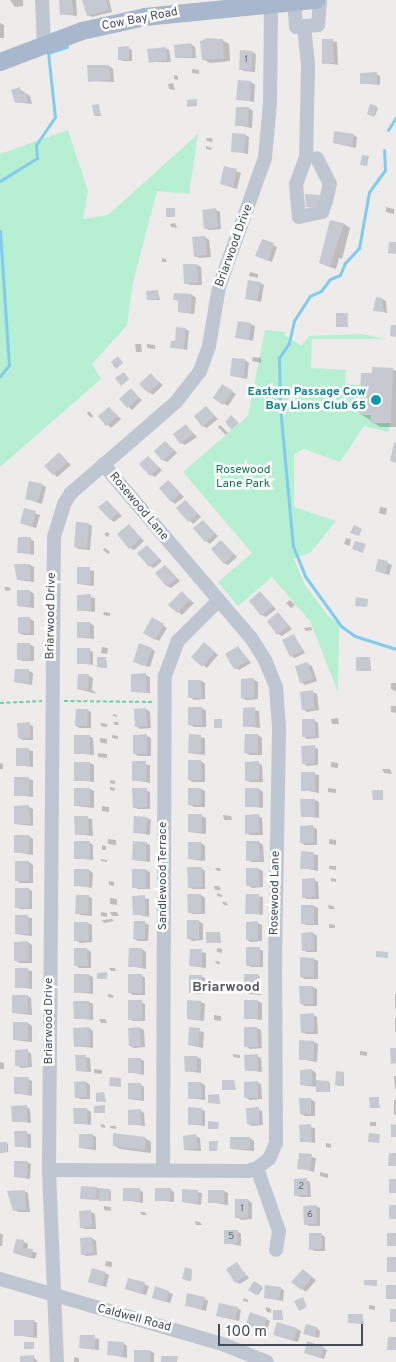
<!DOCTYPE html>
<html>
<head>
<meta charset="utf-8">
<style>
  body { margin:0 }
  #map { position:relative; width:396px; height:1362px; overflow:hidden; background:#eeebeb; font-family:Overpass,sans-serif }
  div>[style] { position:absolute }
  .green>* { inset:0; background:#b6efd2 }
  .shadow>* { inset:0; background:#0003 }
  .stream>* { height:3px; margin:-1.5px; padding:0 1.5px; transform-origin:1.5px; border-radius:1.5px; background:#81cbee }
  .building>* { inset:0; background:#c7c9d2 }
  .path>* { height:2px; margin-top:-1px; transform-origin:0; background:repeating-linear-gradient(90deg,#6ecea9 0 4px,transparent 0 6.5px) }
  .minor>* { height:14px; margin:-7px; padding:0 7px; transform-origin:7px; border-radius:7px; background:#bec6d2 }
  .major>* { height:18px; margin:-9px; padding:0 9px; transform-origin:9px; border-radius:9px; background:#a9b7cc }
  .dots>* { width:14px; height:14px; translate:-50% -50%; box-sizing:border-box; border:2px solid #fff; border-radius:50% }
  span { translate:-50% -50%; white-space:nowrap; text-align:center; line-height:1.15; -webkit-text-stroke:5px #fff; paint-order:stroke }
  .number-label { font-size:10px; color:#646b77 }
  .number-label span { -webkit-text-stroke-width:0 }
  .street-label { font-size:12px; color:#434c59 }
  .culture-label { font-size:12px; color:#0d838f; font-weight:700 }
  .right { translate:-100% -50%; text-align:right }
  .park-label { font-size:12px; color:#137b53 }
  .neighbourhood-label { font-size:14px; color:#585b61; font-weight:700 }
  .scale { position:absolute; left:218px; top:1324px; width:145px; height:22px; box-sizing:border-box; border:2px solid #434c59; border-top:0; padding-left:6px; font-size:15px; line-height:18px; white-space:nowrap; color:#434c59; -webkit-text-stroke:4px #fff; paint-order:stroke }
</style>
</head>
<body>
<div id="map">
  <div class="green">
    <i style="clip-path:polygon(68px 130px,88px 191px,83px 219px,108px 215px,198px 134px,189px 194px,157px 191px,133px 282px,127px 325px,92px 364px,101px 379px,0 467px,0 154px)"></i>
    <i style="clip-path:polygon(265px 330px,286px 332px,284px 335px,302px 346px,309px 336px,362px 334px,386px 339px,312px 339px,311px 368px,346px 370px,345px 384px,360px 385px,359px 415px,371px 415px,371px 423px,391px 423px,388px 432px,364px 426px,340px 462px,304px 449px,294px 454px,294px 507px,336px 521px,311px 552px,294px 559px,305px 585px,328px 616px,339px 624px,338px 692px,310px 621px,272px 577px,238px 606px,218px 582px,252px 553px,183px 472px,248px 416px)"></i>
  </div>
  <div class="shadow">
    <i style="clip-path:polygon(10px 0,23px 0,23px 6px,15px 7px)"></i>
    <i style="clip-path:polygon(60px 0,76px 0,77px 16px,61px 14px)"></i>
    <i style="clip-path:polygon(84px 0,109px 0,112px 12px,92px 17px,88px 15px)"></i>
    <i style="clip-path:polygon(0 23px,4px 25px,4px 38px,0 38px)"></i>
    <i style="clip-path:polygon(222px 40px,229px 44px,230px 61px,210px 63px,203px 59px)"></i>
    <i style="clip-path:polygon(323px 40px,337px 42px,338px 65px,324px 63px)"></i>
    <i style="clip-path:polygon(191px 44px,195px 47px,196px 58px,176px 58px)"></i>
    <i style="clip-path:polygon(128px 48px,132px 50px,132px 61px,123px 61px,119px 59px)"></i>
    <i style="clip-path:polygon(165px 48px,169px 50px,171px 62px,150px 62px)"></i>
    <i style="clip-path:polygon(252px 52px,256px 54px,255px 72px,244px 71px,240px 69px)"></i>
    <i style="clip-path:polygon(109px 66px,113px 69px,114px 82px,90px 81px)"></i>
    <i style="clip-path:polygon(192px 69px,199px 70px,199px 74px,192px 73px)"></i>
    <i style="clip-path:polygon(376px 74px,380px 76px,380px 85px,361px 83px)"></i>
    <i style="clip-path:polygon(174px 75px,178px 76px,178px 80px,174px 79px)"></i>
    <i style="clip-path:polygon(251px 82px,255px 85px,254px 102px,237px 99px)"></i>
    <i style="clip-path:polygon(173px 83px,175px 90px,169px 89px,168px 84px)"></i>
    <i style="clip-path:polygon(19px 89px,30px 96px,32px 104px,16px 102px)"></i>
    <i style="clip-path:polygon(98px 105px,101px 116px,96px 116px,95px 115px)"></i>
    <i style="clip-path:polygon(371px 105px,378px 108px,375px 116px,368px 113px)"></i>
    <i style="clip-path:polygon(249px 108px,253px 111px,252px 128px,236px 125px)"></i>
    <i style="clip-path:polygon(245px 135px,249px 137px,248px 154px,233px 151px)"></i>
    <i style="clip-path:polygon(353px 135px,357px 137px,356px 148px,334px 143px)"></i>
    <i style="clip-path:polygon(206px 138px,212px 138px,213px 142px,207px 141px)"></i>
    <i style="clip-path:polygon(206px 146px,212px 148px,211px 150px,206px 149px)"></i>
    <i style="clip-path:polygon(225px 168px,241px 173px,237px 189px,221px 184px)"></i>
    <i style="clip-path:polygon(386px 207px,394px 209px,394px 214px,386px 212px)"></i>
    <i style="clip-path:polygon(216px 210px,220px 212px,221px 229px,209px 230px,205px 228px)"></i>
    <i style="clip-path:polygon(175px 223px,177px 228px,171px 227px,170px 224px)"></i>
    <i style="clip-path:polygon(344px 224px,350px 228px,342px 259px,339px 258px,336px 269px,327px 266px,320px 263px)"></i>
    <i style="clip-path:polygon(205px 237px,209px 240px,211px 257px,199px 258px,195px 256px)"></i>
    <i style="clip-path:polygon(263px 241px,277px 247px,272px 262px,261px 258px)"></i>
    <i style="clip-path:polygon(162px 258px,166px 259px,167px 262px,162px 262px)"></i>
    <i style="clip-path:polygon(197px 265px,201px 267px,202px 285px,190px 285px,186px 283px)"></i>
    <i style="clip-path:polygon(250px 272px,258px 274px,258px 278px,249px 276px)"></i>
    <i style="clip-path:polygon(260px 283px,264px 285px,261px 302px,246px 298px)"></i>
    <i style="clip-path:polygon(158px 292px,160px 300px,148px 300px)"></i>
    <i style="clip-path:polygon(192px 295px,196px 298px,194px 314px,179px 312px,179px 302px,175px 299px)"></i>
    <i style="clip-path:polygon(382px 299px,386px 301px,387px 313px,375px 310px)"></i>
    <i style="clip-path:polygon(347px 314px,348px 327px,338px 327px)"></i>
    <i style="clip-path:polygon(251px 324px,255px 326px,253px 341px,237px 337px)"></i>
    <i style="clip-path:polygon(185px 329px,189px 331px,187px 350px,172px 347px)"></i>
    <i style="clip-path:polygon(135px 344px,141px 344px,142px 352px,136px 352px)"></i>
    <i style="clip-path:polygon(147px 344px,155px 345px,155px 349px,147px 348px)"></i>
    <i style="clip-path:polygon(253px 357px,261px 358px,261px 363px,252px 361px)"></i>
    <i style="clip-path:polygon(245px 360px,249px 363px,247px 379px,232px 376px)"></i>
    <i style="clip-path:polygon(392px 369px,396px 371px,396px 427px,380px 427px,361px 414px,373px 374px)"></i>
    <i style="clip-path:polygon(151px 375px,163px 385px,153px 395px,149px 392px)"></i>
    <i style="clip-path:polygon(223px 386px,236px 394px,228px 406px,214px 398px)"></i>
    <i style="clip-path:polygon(131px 390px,142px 400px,132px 410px,120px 399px)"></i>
    <i style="clip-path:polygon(109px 408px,121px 419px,111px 428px,99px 416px)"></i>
    <i style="clip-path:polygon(206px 408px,218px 419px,207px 428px,203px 426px)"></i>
    <i style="clip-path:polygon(89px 411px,93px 416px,91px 418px,87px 413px)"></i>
    <i style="clip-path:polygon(220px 425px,228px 433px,226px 435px,218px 427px)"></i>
    <i style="clip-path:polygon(186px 426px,197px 437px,185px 445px,181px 443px)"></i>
    <i style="clip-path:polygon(166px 442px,177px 453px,167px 462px,163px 460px)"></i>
    <i style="clip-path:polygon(59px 454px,71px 465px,57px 477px,54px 474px)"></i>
    <i style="clip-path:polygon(148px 457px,162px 470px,155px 477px,151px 475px)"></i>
    <i style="clip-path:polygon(169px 481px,184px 497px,175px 504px,171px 501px)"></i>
    <i style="clip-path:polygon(42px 485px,46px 487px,42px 504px,27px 499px)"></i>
    <i style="clip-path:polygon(107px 501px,122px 516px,114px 522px,110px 519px)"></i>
    <i style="clip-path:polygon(186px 501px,201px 517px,193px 524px,178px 508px)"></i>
    <i style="clip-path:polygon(380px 507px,387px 508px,386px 515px,379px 513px)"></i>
    <i style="clip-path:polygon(25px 510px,40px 515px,36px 528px,21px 523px)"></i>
    <i style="clip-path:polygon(203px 521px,218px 536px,210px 544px,206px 541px)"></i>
    <i style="clip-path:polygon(88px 524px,92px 526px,90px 550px,79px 549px,75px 547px)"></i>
    <i style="clip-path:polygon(129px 525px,144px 541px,134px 550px,130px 548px)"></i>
    <i style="clip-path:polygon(107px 532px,110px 534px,107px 537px,104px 534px)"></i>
    <i style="clip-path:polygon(346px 538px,351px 539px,350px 546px,344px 544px)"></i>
    <i style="clip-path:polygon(30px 539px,34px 541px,34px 555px,19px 552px)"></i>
    <i style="clip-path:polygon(221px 541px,237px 557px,228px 565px,224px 563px)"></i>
    <i style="clip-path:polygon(147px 546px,162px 561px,154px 568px,150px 566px)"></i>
    <i style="clip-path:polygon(105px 548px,110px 552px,108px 554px,103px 550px)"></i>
    <i style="clip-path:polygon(379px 560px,392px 565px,389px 575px,376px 571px)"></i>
    <i style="clip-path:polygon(30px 565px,34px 567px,34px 582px,18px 580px)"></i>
    <i style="clip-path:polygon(165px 566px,180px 581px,171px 588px,167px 586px)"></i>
    <i style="clip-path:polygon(78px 569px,94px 571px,94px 586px,78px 584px)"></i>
    <i style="clip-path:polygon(4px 587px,9px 587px,11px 590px,6px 591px)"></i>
    <i style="clip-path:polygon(30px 591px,34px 594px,34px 608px,18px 606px)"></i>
    <i style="clip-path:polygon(182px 593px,194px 603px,182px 615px,170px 605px)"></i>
    <i style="clip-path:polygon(260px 593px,276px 609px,266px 617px,262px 615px)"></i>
    <i style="clip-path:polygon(78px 596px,95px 598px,95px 612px,78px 610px)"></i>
    <i style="clip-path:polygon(290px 600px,295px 605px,291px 608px,286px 603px)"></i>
    <i style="clip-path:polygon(104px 612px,110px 613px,110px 616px,103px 615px)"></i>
    <i style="clip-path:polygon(279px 614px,292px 629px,282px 636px,278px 634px)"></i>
    <i style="clip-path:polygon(30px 619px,34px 621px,34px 635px,23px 635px,19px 633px)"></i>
    <i style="clip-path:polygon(153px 619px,167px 628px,159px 641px,145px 633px)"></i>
    <i style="clip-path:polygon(90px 623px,94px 626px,94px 639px,78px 637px)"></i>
    <i style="clip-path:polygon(311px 627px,312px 630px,306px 631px,304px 628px)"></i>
    <i style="clip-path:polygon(294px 636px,305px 653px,295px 658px,291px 656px)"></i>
    <i style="clip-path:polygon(30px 644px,34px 647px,34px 661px,22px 661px,19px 659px)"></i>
    <i style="clip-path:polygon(208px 646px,218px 655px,207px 668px,193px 657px)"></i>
    <i style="clip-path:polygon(102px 647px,108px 648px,107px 654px,101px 653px)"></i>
    <i style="clip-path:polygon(238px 647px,251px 663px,239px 670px,235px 668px)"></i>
    <i style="clip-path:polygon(152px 649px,155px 651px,150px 667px,138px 664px)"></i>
    <i style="clip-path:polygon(89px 650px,93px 652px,93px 665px,78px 663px)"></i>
    <i style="clip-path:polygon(106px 658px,107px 668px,98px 667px)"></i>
    <i style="clip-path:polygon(370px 658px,371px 671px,358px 670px)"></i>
    <i style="clip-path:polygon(308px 664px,312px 666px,317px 681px,305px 685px,301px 682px)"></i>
    <i style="clip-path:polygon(29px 671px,33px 673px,32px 685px,15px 682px)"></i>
    <i style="clip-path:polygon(396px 673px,396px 691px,395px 691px,391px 689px,391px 683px,396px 683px)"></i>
    <i style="clip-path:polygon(146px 675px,150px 677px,150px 693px,133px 692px)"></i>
    <i style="clip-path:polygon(89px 676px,93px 678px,92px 690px,97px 694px,78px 689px)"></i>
    <i style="clip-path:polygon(254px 680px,258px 682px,258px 699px,246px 700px,242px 698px)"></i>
    <i style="clip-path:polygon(201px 681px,205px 683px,205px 699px,194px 700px,190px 697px)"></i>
    <i style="clip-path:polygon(313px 692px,317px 694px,319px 710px,307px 712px,303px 709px,302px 693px)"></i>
    <i style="clip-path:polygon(391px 706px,396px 706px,396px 713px,391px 712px)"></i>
    <i style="clip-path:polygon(202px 708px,206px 711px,206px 727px,194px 727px,190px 725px)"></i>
    <i style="clip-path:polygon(146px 709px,150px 712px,151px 728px,140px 729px,136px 726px)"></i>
    <i style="clip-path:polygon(244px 709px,259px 711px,260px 728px,245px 726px)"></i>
    <i style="clip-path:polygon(87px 710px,91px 712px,91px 728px,80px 728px,76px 726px)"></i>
    <i style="clip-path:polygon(113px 714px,117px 715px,117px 717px,113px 716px)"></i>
    <i style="clip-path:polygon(331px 719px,338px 718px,339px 724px,332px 724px)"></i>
    <i style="clip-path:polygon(314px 720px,318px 723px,319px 738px,307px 739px,303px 736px)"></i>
    <i style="clip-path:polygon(113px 722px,118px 722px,119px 725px,115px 725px)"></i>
    <i style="clip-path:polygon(101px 723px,107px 724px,107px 727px,101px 726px)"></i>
    <i style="clip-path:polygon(29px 724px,33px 726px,33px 740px,23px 740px,19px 738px)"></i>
    <i style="clip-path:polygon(112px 735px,118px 736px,118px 739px,112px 738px)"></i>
    <i style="clip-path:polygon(258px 735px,262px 738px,262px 755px,250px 755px,246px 753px)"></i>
    <i style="clip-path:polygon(89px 736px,93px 738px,94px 755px,75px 753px)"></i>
    <i style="clip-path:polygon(147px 736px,151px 738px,151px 756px,138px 756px,134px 753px)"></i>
    <i style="clip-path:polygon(190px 736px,205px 738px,205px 755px,189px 753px)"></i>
    <i style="clip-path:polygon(100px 738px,107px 739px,107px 744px,100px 742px)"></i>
    <i style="clip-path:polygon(314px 747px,318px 749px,318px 765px,307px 766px,303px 763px)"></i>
    <i style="clip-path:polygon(17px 749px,33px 751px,33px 767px,18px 765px)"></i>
    <i style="clip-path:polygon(98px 753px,107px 754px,107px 758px,98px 757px)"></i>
    <i style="clip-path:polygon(201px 761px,205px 764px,205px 782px,193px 782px,189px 780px)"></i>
    <i style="clip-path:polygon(133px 762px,150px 765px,150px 783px,133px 780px)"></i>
    <i style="clip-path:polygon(331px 762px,338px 763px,338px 768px,331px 767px)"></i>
    <i style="clip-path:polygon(0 763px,3px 764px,3px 769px,0 769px)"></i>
    <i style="clip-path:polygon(90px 763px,94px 765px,94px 782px,76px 780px)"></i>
    <i style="clip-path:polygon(258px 763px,262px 765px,263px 782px,250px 782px,246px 780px)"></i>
    <i style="clip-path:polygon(382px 769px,390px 769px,392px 774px,384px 773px)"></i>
    <i style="clip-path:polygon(303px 773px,319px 775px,319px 793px,303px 790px)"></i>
    <i style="clip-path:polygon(15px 778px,33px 780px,33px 797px,15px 795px)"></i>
    <i style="clip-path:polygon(110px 780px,115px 781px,115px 784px,110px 783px)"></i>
    <i style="clip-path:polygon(110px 787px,115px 788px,114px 791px,110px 790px)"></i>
    <i style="clip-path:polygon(328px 788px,336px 789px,336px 793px,328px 792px)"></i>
    <i style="clip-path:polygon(90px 789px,94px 791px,94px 808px,76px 806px)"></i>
    <i style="clip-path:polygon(201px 789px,205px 791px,205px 807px,194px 807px,190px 805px)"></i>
    <i style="clip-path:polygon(259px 789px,263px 792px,263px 808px,246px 806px)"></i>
    <i style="clip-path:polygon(146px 790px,150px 792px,150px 809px,138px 809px,134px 807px)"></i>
    <i style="clip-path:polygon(315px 800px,319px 802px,319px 818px,302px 816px)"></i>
    <i style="clip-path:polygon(102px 806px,109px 807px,109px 812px,102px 811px)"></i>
    <i style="clip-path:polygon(29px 807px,33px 809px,33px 826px,15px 824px)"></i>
    <i style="clip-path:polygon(223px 815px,231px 816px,232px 820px,224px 820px)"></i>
    <i style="clip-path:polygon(202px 816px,206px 818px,206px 834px,189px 832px)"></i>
    <i style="clip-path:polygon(258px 816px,262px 818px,263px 835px,250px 835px,246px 833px)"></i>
    <i style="clip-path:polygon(75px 817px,92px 819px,93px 836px,76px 834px)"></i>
    <i style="clip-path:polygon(147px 818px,151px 820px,150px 835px,134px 832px)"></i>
    <i style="clip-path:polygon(313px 827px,317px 829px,317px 845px,305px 845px,301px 843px)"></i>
    <i style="clip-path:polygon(29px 836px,33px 839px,33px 855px,15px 852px)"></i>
    <i style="clip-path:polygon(108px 839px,116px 840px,116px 845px,108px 844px)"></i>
    <i style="clip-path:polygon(329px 839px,336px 840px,336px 845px,329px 844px)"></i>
    <i style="clip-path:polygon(89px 842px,93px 845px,93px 860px,75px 858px)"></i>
    <i style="clip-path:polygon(259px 842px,263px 845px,264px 862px,252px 862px,248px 860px,247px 843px)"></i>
    <i style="clip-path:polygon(146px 843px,150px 845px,150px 862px,134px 860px)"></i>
    <i style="clip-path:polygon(201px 843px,205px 846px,205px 861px,189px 859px)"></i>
    <i style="clip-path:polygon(102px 845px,106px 846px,106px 850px,102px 850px)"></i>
    <i style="clip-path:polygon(302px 853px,318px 855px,318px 871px,302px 868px)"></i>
    <i style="clip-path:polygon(101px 859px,107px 860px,107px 862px,101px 861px)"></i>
    <i style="clip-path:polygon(29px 862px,33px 865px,33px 883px,20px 883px,16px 880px)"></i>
    <i style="clip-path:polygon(329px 866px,336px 866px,336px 870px,329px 869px)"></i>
    <i style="clip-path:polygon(201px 868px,205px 871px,205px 889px,193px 889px,189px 887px)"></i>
    <i style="clip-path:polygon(215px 868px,220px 868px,221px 871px,217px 871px)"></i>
    <i style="clip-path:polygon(259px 869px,263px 871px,263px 887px,252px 888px,248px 885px)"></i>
    <i style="clip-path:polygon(89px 870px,93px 873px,92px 888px,75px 885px)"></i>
    <i style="clip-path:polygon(146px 870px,150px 872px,150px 889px,138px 889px,134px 887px)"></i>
    <i style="clip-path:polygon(331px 878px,336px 879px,336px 882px,331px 881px)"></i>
    <i style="clip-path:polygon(314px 880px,318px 882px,319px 899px,307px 899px,303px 897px)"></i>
    <i style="clip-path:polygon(109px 881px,114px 882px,114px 886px,109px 885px)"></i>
    <i style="clip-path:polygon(214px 886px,219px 886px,221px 890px,215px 890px)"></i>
    <i style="clip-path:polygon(28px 889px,32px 891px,32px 909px,20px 909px,16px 907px)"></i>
    <i style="clip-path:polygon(217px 893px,222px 895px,222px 897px,217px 896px)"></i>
    <i style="clip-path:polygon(201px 895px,205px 898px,205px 914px,193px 914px,189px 912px)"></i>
    <i style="clip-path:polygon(247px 895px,263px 897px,263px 915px,247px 913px)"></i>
    <i style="clip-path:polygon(88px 896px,92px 898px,92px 916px,81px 915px,77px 913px)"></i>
    <i style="clip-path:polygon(134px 897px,149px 899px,149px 917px,134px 914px)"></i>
    <i style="clip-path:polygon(110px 898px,117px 899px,117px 905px,110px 904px)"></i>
    <i style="clip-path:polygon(222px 902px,226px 902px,228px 905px,224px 905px)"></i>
    <i style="clip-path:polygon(328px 905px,333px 906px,335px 909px,329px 909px)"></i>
    <i style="clip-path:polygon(314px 906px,318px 908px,318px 925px,306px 925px,302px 923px)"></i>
    <i style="clip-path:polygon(101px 912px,107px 913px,107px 917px,101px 916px)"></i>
    <i style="clip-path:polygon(110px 912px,117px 912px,119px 916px,112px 916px)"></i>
    <i style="clip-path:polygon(16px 916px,32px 918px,32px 936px,16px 934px)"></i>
    <i style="clip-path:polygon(102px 920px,112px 919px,114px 921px,104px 923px)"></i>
    <i style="clip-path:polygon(199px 921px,203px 924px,203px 940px,192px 941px,188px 938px)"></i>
    <i style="clip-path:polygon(88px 923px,92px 925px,92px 942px,80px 943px,76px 940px)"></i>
    <i style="clip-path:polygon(145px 923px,149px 925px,148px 941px,138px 941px,134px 939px)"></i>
    <i style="clip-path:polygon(258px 923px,262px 925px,262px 941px,251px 942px,247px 940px)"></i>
    <i style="clip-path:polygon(329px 924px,335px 925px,335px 928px,329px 928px)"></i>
    <i style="clip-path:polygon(220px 933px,221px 943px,207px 942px)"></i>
    <i style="clip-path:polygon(313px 933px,317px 936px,317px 952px,307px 952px,303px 950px)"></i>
    <i style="clip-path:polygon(28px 942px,32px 945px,32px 963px,20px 963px,16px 961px)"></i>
    <i style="clip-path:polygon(217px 948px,222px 949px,222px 953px,217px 952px)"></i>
    <i style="clip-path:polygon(87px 949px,91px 952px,91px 968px,79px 968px,75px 965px)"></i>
    <i style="clip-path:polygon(142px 949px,146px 952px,146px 969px,130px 966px)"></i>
    <i style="clip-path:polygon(259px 949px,263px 951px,263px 967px,251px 967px,247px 965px)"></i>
    <i style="clip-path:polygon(191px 950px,206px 953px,206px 968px,191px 966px)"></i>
    <i style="clip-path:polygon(314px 959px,318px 961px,318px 979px,305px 979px,301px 977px)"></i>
    <i style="clip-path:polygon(215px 961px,219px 961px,220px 964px,217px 964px)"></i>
    <i style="clip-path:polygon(109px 968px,115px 968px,116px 971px,111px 971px)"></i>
    <i style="clip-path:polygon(16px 969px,32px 971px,32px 989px,16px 987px)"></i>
    <i style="clip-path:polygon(89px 975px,93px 977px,93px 994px,76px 992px)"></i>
    <i style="clip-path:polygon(141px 975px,145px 978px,145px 995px,133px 995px,129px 992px)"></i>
    <i style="clip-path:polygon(258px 975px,261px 978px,261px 995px,249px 994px,245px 992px)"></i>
    <i style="clip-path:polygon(201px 976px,205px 978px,206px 994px,194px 994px,190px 992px)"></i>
    <i style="clip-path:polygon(215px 982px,220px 983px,220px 985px,215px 984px)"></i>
    <i style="clip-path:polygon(313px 987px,317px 989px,317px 1006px,305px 1006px,301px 1004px)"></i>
    <i style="clip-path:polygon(214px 988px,219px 988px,220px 991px,216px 991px)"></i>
    <i style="clip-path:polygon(108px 994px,113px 995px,113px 998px,108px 997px)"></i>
    <i style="clip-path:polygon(395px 994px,396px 994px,396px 1009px,395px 1008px)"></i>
    <i style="clip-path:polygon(27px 996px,31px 998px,32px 1015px,13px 1013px)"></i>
    <i style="clip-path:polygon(258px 1001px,262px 1003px,262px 1020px,245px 1018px)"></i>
    <i style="clip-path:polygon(89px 1002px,93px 1004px,93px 1020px,75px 1018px)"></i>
    <i style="clip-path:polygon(141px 1002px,145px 1004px,145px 1021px,133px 1021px,129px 1019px)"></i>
    <i style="clip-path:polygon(201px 1002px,205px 1004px,204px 1021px,188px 1019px)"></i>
    <i style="clip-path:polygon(214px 1015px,221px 1016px,221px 1021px,214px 1020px)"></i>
    <i style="clip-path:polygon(313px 1015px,317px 1017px,318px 1034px,306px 1034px,302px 1032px)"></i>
    <i style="clip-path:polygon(395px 1018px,396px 1018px,396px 1032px,395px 1032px)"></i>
    <i style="clip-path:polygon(99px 1019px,105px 1019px,107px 1023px,101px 1023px)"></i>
    <i style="clip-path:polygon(28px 1023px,32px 1026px,32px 1042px,14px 1040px)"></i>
    <i style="clip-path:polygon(89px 1028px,93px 1031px,93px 1048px,75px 1046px)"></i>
    <i style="clip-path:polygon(140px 1028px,144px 1030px,145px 1047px,134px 1048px,130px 1046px)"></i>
    <i style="clip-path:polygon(257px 1028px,261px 1030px,262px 1048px,250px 1049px,246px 1046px)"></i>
    <i style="clip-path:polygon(190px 1029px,204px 1032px,203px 1048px,189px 1045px)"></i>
    <i style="clip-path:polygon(314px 1042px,318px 1044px,317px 1062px,300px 1059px)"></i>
    <i style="clip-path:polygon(27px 1051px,31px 1053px,32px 1067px,21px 1068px,17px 1065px)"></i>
    <i style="clip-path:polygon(360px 1051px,367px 1052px,367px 1056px,360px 1055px)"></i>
    <i style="clip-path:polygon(233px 1054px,240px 1055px,240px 1058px,233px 1057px)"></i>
    <i style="clip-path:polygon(77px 1056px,90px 1058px,91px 1072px,77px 1071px)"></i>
    <i style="clip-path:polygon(257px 1056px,261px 1058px,262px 1072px,246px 1070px)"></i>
    <i style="clip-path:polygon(197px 1057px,201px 1059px,201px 1073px,186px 1071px)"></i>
    <i style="clip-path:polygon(140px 1059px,144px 1061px,144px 1075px,129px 1072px)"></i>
    <i style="clip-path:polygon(0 1062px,4px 1063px,4px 1069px,0 1069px)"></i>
    <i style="clip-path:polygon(94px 1069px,102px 1070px,102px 1074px,94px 1073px)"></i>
    <i style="clip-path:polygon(312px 1070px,316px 1073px,316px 1082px,330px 1083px,330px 1092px,319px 1092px,318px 1087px,301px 1085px)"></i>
    <i style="clip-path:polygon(344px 1073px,344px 1086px,338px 1086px,337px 1085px)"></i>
    <i style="clip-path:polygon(394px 1076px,396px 1076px,396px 1090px,395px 1089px)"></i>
    <i style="clip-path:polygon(28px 1079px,32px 1081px,32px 1096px,15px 1093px)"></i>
    <i style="clip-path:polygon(234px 1081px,236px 1090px,223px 1090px)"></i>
    <i style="clip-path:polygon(86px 1082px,90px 1085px,90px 1099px,80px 1099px,76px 1097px)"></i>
    <i style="clip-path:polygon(257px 1082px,261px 1084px,262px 1099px,250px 1100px,246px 1098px)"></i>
    <i style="clip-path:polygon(201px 1083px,205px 1085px,205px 1100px,189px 1098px)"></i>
    <i style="clip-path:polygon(140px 1084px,144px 1087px,144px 1101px,129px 1099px)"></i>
    <i style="clip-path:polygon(104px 1093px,106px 1102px,98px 1101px)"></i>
    <i style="clip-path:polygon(219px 1096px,220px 1104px,209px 1103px)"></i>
    <i style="clip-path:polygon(378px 1098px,380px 1108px,371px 1108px)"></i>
    <i style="clip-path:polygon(311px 1099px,315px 1102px,315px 1116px,305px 1116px,301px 1114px)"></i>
    <i style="clip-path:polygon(394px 1100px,396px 1100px,396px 1115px,394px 1114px)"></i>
    <i style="clip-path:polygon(26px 1107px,30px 1109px,31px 1123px,13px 1121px)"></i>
    <i style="clip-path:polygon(87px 1109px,91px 1112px,91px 1125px,75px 1123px)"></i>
    <i style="clip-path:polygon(201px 1109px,205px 1111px,205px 1126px,190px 1124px)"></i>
    <i style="clip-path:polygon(258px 1109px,262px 1111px,263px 1125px,252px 1126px,248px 1124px)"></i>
    <i style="clip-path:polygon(140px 1110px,144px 1113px,145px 1126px,130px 1124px)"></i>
    <i style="clip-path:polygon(370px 1122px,376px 1122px,376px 1126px,370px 1126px)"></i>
    <i style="clip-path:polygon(101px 1124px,105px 1125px,105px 1128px,101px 1127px)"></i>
    <i style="clip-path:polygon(110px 1126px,116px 1126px,116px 1129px,110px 1128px)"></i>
    <i style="clip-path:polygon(300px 1126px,315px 1128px,315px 1143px,301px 1141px)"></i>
    <i style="clip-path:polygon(16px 1132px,31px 1134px,31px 1148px,16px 1146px)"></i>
    <i style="clip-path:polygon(114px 1134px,145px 1138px,151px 1142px,151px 1153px,120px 1149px,114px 1145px)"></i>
    <i style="clip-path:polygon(92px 1135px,96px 1137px,96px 1150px,80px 1148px)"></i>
    <i style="clip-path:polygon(196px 1136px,200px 1138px,201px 1151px,185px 1150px)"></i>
    <i style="clip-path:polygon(250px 1138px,254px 1141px,254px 1151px,232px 1149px)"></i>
    <i style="clip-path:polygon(0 1143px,8px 1144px,8px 1152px,0 1153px)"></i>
    <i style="clip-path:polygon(326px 1143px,331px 1144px,331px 1148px,326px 1147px)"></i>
    <i style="clip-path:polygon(300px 1154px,316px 1158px,314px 1172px,299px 1168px)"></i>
    <i style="clip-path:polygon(27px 1162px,31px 1164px,30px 1179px,15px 1177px)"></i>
    <i style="clip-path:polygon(320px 1172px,328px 1174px,328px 1178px,320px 1176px)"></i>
    <i style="clip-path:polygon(306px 1180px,310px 1182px,311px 1197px,300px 1197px,296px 1195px)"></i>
    <i style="clip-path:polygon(97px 1188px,111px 1191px,111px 1201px,81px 1198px)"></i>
    <i style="clip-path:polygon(170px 1189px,174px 1192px,174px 1202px,156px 1200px)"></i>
    <i style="clip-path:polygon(139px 1190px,143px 1192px,143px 1203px,125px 1200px)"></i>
    <i style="clip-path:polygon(184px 1190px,202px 1193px,201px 1205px,183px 1202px)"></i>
    <i style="clip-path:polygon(24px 1191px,28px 1193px,30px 1212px,19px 1212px,14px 1210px)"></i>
    <i style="clip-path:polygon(224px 1191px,228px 1193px,228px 1205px,209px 1202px)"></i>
    <i style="clip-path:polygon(248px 1200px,252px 1203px,252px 1219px,241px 1220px,237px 1217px,237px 1201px)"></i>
    <i style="clip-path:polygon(104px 1206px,111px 1207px,111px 1211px,104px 1210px)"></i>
    <i style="clip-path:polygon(316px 1206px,320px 1208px,320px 1226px,309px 1226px,305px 1224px)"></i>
    <i style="clip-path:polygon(91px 1212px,95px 1214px,96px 1229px,85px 1229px,81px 1227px)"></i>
    <i style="clip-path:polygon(140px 1212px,145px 1212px,147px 1215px,142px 1215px)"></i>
    <i style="clip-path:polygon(195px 1221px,200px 1222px,202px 1225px,196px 1225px)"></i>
    <i style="clip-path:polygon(237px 1231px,241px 1234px,241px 1246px,226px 1243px)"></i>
    <i style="clip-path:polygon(0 1233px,3px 1235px,2px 1246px,0 1246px)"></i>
    <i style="clip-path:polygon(321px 1234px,325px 1237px,325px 1251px,315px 1251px,311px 1249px)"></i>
    <i style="clip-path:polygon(92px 1238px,96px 1241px,97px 1255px,86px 1256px,82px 1254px)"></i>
    <i style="clip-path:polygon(24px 1242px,28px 1244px,27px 1250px,37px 1253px,35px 1259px,15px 1253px)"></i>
    <i style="clip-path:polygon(106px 1261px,112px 1262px,112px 1267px,105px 1266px)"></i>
    <i style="clip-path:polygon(237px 1264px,249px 1278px,240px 1284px,236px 1282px)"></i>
    <i style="clip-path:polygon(192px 1270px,191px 1281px,185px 1280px)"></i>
    <i style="clip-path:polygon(105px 1273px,109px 1275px,106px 1287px,90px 1282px)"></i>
    <i style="clip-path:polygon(307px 1273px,316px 1280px,306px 1292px,293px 1282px)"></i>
    <i style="clip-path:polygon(129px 1279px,149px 1286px,146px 1295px,126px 1289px)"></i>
    <i style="clip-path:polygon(255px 1283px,263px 1288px,258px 1295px,250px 1290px)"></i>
    <i style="clip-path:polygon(156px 1288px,173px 1294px,170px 1303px,157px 1299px)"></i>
    <i style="clip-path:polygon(280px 1288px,284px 1290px,283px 1301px,266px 1298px)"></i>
    <i style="clip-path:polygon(204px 1298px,208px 1301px,206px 1311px,186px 1305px)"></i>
    <i style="clip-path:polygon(244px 1298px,248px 1300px,248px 1302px,243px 1301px)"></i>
    <i style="clip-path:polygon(369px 1305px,375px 1306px,375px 1310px,369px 1309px)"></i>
    <i style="clip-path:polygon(266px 1307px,271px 1309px,271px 1313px,266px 1311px)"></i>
    <i style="clip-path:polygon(237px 1308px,241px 1310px,239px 1321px,217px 1316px)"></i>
    <i style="clip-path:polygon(282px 1311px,283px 1320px,274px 1319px)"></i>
    <i style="clip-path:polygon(362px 1316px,364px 1324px,351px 1323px)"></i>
    <i style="clip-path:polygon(266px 1319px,270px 1321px,266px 1332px,251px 1326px)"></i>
    <i style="clip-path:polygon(33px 1321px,37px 1323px,37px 1338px,15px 1335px)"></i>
    <i style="clip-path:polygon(317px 1328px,320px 1331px,319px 1338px,309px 1335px)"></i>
    <i style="clip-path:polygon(297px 1329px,301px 1331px,298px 1342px,275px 1335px)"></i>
    <i style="clip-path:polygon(81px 1336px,99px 1339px,99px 1350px,80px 1348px)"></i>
    <i style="clip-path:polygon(123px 1343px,127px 1346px,127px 1358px,108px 1354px)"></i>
    <i style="clip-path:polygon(323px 1348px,327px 1350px,324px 1359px,309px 1354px)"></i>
    <i style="clip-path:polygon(150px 1351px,154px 1353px,154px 1362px,135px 1362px)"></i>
    <i style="clip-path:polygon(33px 1356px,38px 1362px,22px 1362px)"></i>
    <i style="clip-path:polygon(74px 1357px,79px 1358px,79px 1362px,74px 1362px)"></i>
  </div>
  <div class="stream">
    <i style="left:388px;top:130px;width:15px;rotate:-58deg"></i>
    <i style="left:384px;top:150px;width:20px;rotate:87deg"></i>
    <i style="left:385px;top:170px;width:27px;rotate:126deg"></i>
    <i style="left:369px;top:192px;width:57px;rotate:100.1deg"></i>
    <i style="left:359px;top:248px;width:21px;rotate:133deg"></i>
    <i style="left:345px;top:263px;width:13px;rotate:113deg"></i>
    <i style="left:340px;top:275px;width:11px;rotate:158deg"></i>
    <i style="left:330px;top:279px;width:15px;rotate:127deg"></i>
    <i style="left:321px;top:291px;width:12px;rotate:156deg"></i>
    <i style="left:310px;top:296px;width:30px;rotate:123deg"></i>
    <i style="left:294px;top:321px;width:23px;rotate:103deg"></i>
    <i style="left:289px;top:343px;width:18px;rotate:124deg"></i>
    <i style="left:279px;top:358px;width:49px;rotate:88.8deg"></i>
    <i style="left:280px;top:407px;width:140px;rotate:84.7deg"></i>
    <i style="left:293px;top:546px;width:32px;rotate:68deg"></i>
    <i style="left:305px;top:576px;width:62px;rotate:54.2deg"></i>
    <i style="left:341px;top:626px;width:17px;rotate:36deg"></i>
    <i style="left:355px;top:636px;width:43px;rotate:17.6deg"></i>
    <i style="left:0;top:181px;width:44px;rotate:-31.9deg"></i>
    <i style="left:37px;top:158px;width:13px;rotate:-94deg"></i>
    <i style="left:36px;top:145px;width:34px;rotate:-56deg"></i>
    <i style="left:55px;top:117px;width:64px;rotate:-96.2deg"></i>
    <i style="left:48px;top:53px;width:20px;rotate:-18deg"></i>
    <i style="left:0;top:231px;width:134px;rotate:86.2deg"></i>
    <i style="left:9px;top:365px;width:14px;rotate:129deg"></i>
  </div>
  <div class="building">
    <i style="clip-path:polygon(59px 0,72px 0,73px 14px,60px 15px)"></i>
    <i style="clip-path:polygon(82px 0,106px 0,109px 10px,87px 16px)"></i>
    <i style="clip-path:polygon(208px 38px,223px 39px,224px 58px,202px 60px,200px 41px)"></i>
    <i style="clip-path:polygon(322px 39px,333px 39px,334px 63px,322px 64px)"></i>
    <i style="clip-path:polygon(191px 43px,193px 57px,175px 58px,174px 45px)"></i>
    <i style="clip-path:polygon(129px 46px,129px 60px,118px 60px,118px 47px)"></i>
    <i style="clip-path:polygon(166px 47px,167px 60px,149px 63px,147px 49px)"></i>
    <i style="clip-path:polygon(240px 50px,253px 51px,251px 70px,239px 70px)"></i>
    <i style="clip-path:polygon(87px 65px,109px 65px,110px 80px,88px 82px)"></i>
    <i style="clip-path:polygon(377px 72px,377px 84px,360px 84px,360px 73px)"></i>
    <i style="clip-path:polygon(238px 80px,251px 81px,250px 101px,236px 100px)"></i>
    <i style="clip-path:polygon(20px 87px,21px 94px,26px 93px,28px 102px,15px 103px,11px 90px)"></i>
    <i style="clip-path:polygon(197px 99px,197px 106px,187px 107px,187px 100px)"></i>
    <i style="clip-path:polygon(99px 104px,100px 115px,94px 116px,92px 105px)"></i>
    <i style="clip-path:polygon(370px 104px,377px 106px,374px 117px,367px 114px)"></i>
    <i style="clip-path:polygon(236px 107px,249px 107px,248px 126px,235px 126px)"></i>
    <i style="clip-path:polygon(334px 131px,354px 134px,352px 146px,333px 143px)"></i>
    <i style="clip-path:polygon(232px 133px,246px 134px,244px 153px,231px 152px)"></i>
    <i style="clip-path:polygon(362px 155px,369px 156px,367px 166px,360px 165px)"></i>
    <i style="clip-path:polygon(224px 166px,237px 169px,233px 187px,220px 184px)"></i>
    <i style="clip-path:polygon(305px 194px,320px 195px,319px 208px,306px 207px)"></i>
    <i style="clip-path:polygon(166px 208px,175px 208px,175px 217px,166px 217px)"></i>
    <i style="clip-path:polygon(216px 208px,218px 227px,204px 229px,202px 210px)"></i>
    <i style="clip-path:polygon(330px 220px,344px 223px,330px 266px,319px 263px)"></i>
    <i style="clip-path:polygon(205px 236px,207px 255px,194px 257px,192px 237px)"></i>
    <i style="clip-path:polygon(262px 239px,274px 243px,268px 261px,255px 256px)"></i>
    <i style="clip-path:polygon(389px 242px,396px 242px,396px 254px,388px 253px)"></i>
    <i style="clip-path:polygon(183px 264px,197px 264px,198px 283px,184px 284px)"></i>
    <i style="clip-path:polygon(248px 280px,261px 282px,257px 301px,245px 299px)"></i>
    <i style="clip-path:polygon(158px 290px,159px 299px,147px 300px,146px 291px)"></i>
    <i style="clip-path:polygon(174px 293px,192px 294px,191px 313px,178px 312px,178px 300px,173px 300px)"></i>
    <i style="clip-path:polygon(376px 297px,382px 298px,384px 312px,373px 311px)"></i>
    <i style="clip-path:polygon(336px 313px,348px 313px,347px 327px,336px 327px)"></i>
    <i style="clip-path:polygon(238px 321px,251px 323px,249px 340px,235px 338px)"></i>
    <i style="clip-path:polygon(391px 325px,396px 325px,396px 337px,390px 336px)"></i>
    <i style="clip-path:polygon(176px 327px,186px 328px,184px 349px,170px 348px,171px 341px,175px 341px)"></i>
    <i style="clip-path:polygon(118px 356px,123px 363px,116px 369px,111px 362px)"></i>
    <i style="clip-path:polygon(232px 358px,245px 359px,244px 377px,230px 376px)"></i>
    <i style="clip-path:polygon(372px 367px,393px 368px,391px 423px,370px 423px,371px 415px,359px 415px,361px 373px,372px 373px)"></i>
    <i style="clip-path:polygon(124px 372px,129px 379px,121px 386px,115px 378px)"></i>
    <i style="clip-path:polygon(151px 373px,159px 383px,148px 393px,139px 384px)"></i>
    <i style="clip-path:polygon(222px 384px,233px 391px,223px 405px,213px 398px)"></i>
    <i style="clip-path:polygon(131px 388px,139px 398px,127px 408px,119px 399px)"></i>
    <i style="clip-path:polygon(206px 406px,215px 416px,202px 427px,194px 416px)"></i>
    <i style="clip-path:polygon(109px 407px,118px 416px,106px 426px,98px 416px)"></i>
    <i style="clip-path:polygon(231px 415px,239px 423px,232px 430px,225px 422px)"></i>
    <i style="clip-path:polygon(186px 424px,193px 434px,180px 444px,173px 434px)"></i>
    <i style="clip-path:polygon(165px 441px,174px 451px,162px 461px,154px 451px)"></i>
    <i style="clip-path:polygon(394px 442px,396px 443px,396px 463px,390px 461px)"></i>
    <i style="clip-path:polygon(59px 452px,68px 462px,53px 475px,44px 466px)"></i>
    <i style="clip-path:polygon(148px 456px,159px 468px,150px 476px,139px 464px)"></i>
    <i style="clip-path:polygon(168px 480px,180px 494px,171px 502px,159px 488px)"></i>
    <i style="clip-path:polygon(29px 481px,43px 484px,38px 502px,25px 499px)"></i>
    <i style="clip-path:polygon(107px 500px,118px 513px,110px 520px,98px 507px)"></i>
    <i style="clip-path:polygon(185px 500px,198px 514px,188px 522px,176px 508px)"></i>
    <i style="clip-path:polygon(24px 508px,36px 511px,32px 527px,20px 523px)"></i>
    <i style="clip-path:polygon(203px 520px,215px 534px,205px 542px,193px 528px)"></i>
    <i style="clip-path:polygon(76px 522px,89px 523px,87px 548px,74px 547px)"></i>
    <i style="clip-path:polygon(129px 524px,141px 538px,129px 549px,117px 534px)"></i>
    <i style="clip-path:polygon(354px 525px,362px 529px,359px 536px,350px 533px)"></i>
    <i style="clip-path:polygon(18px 537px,31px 537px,30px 554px,17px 553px)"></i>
    <i style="clip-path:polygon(221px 540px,234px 554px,224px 564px,211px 549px)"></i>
    <i style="clip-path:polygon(355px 541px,366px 544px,363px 553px,352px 549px)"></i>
    <i style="clip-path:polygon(147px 545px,159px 559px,149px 567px,137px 553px)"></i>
    <i style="clip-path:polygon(378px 559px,388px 561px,385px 574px,375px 571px)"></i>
    <i style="clip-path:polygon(14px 564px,30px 564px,30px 580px,17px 580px)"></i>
    <i style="clip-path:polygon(165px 565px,177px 578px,167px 587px,155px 573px)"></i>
    <i style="clip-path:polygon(77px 567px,90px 567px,91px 584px,77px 584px)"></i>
    <i style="clip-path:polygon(17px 590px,30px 590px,30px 606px,17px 606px)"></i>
    <i style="clip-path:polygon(182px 591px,190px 600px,177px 613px,168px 605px)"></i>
    <i style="clip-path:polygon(260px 591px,273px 606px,261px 616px,249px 601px)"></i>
    <i style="clip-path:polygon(91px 594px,91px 610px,77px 611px,77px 595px)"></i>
    <i style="clip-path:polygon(356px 597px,368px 599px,367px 607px,355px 606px)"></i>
    <i style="clip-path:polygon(278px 612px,289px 626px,277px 635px,267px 621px)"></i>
    <i style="clip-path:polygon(18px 617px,30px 617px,30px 633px,18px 633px)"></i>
    <i style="clip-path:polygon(152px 617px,164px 624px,155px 640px,143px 633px)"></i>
    <i style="clip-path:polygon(77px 622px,90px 622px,90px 637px,77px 638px)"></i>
    <i style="clip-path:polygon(294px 634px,302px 651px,290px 657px,282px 640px)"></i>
    <i style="clip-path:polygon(204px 642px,215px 652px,202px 667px,191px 657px)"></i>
    <i style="clip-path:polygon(17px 643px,30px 643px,30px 660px,17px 660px)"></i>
    <i style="clip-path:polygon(139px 643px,152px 648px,146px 666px,133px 662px)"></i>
    <i style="clip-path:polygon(238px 646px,248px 661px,234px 669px,225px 654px)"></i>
    <i style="clip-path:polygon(77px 648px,90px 648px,90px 664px,77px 664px)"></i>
    <i style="clip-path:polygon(97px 657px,106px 657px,106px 668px,97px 667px)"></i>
    <i style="clip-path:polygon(356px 657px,370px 657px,370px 671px,356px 671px)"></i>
    <i style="clip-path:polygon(308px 662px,313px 679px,300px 683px,295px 666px)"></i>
    <i style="clip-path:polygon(15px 669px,29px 669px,29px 683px,14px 682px)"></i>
    <i style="clip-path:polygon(146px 673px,147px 692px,131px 692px,131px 674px)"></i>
    <i style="clip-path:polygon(78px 674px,89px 674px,88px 690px,77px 689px)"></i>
    <i style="clip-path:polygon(254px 678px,254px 698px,241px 698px,241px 679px)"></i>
    <i style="clip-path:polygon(188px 680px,201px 680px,202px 698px,188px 698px)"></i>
    <i style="clip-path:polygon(313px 690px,315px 709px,302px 710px,300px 692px)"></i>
    <i style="clip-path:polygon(188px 707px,202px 707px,202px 725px,188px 725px)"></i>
    <i style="clip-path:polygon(255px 707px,256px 726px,243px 727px,243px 708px)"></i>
    <i style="clip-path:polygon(146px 708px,147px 726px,135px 727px,134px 709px)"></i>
    <i style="clip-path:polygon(76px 709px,88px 709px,87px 726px,75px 726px)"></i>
    <i style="clip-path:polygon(214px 719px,222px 719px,222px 728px,214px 728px)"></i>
    <i style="clip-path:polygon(302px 719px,315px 719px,315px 737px,302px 737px)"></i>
    <i style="clip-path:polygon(30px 722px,30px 738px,18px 738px,17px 723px)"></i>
    <i style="clip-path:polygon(147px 734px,147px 754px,133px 754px,133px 735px)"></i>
    <i style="clip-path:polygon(189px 734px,201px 735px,201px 753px,188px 753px)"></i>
    <i style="clip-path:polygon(245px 734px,258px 734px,258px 753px,244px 753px)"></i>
    <i style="clip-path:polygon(74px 735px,90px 735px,90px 754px,74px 754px)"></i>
    <i style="clip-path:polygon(315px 745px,315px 764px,302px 764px,301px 746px)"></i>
    <i style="clip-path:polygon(16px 748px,29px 748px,30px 766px,16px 766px)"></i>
    <i style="clip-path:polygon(188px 760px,201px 760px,202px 780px,188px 780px)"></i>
    <i style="clip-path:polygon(132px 761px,146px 761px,147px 781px,132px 781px)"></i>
    <i style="clip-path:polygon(259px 761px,259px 780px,245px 781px,245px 762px)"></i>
    <i style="clip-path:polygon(74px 762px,90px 762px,90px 781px,74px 781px)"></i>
    <i style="clip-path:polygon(301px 772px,315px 772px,315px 791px,301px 791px)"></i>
    <i style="clip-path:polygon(14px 777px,29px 777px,29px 796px,14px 796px)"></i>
    <i style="clip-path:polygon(74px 788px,90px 788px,90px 806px,74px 806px)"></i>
    <i style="clip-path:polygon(132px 788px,147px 788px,147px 807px,133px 808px)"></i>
    <i style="clip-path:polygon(188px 788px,201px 788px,201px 805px,188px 805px)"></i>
    <i style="clip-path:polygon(245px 788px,259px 788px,259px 807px,245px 807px)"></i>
    <i style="clip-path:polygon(372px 790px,383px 790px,383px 800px,373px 800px)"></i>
    <i style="clip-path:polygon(300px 799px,315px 799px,315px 817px,301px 817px)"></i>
    <i style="clip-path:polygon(29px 805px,30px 824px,14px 824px,14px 806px)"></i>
    <i style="clip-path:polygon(188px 814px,202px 814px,202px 832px,188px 832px)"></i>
    <i style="clip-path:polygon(259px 814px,259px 833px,245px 834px,245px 815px)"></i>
    <i style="clip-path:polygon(74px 816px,88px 816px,89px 834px,75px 835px)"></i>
    <i style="clip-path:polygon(134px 816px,147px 817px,146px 834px,133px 833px)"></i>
    <i style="clip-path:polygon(313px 825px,314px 843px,300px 843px,300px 826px)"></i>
    <i style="clip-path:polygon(14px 835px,29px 835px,29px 853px,14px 853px)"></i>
    <i style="clip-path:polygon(74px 841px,90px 841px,90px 859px,74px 859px)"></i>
    <i style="clip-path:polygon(133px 841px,147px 842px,146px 861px,132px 860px)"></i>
    <i style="clip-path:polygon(246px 841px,259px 841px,260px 860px,246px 861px)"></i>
    <i style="clip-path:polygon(188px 842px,201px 842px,201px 859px,188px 859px)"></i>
    <i style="clip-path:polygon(301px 851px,314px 852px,314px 869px,300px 869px)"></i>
    <i style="clip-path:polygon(15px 861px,29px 861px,29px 881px,15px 881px)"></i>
    <i style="clip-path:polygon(187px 867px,202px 867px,202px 887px,188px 888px)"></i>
    <i style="clip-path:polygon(246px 868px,259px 868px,259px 886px,246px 886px)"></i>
    <i style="clip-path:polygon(74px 869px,89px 869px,89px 887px,74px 886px)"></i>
    <i style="clip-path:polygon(132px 869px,146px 869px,146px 888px,132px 888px)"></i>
    <i style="clip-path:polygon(315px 878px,315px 897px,302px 898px,302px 879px)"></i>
    <i style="clip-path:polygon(15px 888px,29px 888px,29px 908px,15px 908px)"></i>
    <i style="clip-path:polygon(187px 894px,201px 894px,201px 913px,188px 913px)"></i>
    <i style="clip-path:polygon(246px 894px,259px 894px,259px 914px,245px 914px)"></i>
    <i style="clip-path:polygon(76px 895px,89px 895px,88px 914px,75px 914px)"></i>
    <i style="clip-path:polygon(145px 895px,146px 915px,133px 915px,132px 896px)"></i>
    <i style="clip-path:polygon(301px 905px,314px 905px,314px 924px,301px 924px)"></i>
    <i style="clip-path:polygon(15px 915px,28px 915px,29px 934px,15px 934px)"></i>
    <i style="clip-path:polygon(187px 920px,199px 920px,199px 939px,187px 939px)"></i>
    <i style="clip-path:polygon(134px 921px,145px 921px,145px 939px,133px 939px)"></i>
    <i style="clip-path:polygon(258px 921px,258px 940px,246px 940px,246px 922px)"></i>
    <i style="clip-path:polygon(74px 922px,88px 922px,89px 941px,74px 941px)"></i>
    <i style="clip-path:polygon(206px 932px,220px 932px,220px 942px,206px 943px)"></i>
    <i style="clip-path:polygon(313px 932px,314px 950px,302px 951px,301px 933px)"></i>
    <i style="clip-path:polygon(28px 941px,29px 961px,14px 961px,14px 942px)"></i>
    <i style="clip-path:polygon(246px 947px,260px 947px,260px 966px,246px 966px)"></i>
    <i style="clip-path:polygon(74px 948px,87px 948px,88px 966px,74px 966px)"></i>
    <i style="clip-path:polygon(129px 948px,142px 948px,142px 967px,128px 967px)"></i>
    <i style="clip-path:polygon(190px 949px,202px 949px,202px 967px,189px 966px)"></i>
    <i style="clip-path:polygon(376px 951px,388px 952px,388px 958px,376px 957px)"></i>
    <i style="clip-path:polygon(300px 957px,314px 958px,314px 977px,300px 977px)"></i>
    <i style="clip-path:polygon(15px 968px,28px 968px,29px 988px,15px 988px)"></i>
    <i style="clip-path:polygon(107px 972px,107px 979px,97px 979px,97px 973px)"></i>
    <i style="clip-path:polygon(74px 974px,89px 974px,90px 992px,74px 993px)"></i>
    <i style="clip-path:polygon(128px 974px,142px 974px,142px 993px,128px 993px)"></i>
    <i style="clip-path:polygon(244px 974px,258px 974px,258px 993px,244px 993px)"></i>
    <i style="clip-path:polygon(189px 975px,202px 975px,202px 992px,189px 993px)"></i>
    <i style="clip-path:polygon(299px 986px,313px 986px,313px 1004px,300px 1004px)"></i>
    <i style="clip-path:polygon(12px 995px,28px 995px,28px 1013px,12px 1013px)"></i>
    <i style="clip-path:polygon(128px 1000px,142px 1000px,142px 1020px,128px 1020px)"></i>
    <i style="clip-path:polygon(187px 1000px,201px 1001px,200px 1020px,187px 1019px)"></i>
    <i style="clip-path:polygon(244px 1000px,258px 1000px,258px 1019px,244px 1019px)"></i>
    <i style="clip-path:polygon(73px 1001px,89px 1001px,90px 1019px,74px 1019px)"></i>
    <i style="clip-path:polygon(314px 1013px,314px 1032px,301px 1033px,300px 1014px)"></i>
    <i style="clip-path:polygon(13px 1022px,28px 1022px,28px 1040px,13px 1040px)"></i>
    <i style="clip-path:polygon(89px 1027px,90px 1046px,74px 1047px,73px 1028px)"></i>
    <i style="clip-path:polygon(140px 1027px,141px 1046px,129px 1046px,128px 1028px)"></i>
    <i style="clip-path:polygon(189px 1027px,200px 1028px,199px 1046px,188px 1045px)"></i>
    <i style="clip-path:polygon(244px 1027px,257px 1027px,258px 1047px,244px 1047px)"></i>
    <i style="clip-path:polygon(299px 1040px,314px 1041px,314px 1060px,299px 1060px)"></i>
    <i style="clip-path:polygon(390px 1048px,396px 1048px,396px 1063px,391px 1064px)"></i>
    <i style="clip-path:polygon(28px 1049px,28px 1066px,15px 1066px,15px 1050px)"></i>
    <i style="clip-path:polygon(258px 1054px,258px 1071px,245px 1071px,244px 1055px)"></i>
    <i style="clip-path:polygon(75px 1055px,86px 1055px,87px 1071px,76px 1071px)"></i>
    <i style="clip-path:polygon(184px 1056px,197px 1056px,197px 1071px,185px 1072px)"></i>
    <i style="clip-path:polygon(128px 1058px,141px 1058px,141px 1073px,128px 1073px)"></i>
    <i style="clip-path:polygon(312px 1069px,312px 1085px,300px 1085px,300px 1070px)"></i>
    <i style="clip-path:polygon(336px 1071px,344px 1072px,343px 1086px,335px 1085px)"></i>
    <i style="clip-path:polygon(14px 1077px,29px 1077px,28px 1094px,14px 1094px)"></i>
    <i style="clip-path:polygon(110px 1077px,121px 1078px,121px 1087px,109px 1086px)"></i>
    <i style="clip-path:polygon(222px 1080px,234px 1080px,235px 1090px,222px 1090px)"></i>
    <i style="clip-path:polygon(316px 1080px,329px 1081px,329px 1092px,316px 1092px)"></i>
    <i style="clip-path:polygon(86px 1081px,87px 1097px,75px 1098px,74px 1082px)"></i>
    <i style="clip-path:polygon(258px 1081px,258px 1098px,244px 1098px,244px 1082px)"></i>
    <i style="clip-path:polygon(188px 1082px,201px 1082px,202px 1098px,188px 1099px)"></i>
    <i style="clip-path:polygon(128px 1083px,141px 1083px,141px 1099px,128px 1099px)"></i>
    <i style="clip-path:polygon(104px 1092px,105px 1101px,96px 1102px,96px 1093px)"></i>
    <i style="clip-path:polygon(219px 1094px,219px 1103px,208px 1103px,208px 1095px)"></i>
    <i style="clip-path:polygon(369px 1097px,379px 1097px,379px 1108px,370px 1108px)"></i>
    <i style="clip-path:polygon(299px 1098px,311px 1098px,311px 1114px,300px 1114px)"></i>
    <i style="clip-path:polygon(27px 1105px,27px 1122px,12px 1122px,11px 1106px)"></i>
    <i style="clip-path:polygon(105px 1105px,105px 1113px,94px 1113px,94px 1106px)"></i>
    <i style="clip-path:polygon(188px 1107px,202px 1108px,202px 1125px,188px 1125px)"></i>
    <i style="clip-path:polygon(259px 1107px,259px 1124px,247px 1124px,246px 1108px)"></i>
    <i style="clip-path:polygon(73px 1108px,87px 1108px,88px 1124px,74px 1124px)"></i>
    <i style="clip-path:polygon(141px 1109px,141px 1124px,128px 1125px,128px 1110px)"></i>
    <i style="clip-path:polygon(208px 1121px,219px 1122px,218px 1129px,208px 1129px)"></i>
    <i style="clip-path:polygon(311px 1124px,312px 1142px,300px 1142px,299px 1125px)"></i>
    <i style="clip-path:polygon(391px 1124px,396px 1125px,396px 1137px,391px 1137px)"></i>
    <i style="clip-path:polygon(14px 1131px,27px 1131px,28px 1147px,15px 1147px)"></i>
    <i style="clip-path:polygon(113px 1133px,145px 1137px,145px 1150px,113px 1146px)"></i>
    <i style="clip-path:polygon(369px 1133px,380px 1134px,379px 1143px,368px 1142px)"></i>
    <i style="clip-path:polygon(79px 1134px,93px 1134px,93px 1148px,79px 1148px)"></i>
    <i style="clip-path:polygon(196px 1134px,198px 1149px,184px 1150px,183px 1136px)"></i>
    <i style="clip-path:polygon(230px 1137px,250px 1137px,250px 1149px,230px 1149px)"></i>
    <i style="clip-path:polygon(209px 1141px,218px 1141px,217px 1151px,209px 1151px)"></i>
    <i style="clip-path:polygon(0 1142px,7px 1142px,7px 1152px,0 1152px)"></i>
    <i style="clip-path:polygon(299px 1153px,312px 1154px,310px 1170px,297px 1169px)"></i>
    <i style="clip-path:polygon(389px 1153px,396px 1153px,396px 1166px,388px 1166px)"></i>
    <i style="clip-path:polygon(14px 1161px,27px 1161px,27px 1178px,14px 1177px)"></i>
    <i style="clip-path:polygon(307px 1178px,307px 1195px,294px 1196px,294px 1179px)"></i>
    <i style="clip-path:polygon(389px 1179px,396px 1179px,396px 1193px,389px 1193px)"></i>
    <i style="clip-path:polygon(81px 1186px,97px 1187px,96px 1200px,80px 1199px)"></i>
    <i style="clip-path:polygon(99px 1188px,110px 1189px,109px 1201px,99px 1201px)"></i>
    <i style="clip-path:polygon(123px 1188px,140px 1188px,140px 1201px,123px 1201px)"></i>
    <i style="clip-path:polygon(155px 1188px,171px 1188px,170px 1201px,155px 1201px)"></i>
    <i style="clip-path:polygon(182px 1189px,198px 1190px,198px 1203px,182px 1202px)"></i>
    <i style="clip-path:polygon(25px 1190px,26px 1210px,13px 1211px,7px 1191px)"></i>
    <i style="clip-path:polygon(208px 1190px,224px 1190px,224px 1203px,208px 1203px)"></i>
    <i style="clip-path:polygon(235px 1199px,248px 1199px,248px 1218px,235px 1218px)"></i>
    <i style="clip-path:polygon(316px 1205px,317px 1224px,304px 1225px,303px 1206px)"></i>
    <i style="clip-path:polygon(389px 1205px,396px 1205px,396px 1219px,389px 1219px)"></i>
    <i style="clip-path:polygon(91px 1210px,92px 1227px,80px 1228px,79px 1211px)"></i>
    <i style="clip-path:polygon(224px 1230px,238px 1230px,237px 1244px,224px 1244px)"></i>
    <i style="clip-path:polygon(309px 1233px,322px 1233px,322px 1249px,309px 1250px)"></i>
    <i style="clip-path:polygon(387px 1233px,396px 1233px,396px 1246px,387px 1246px)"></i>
    <i style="clip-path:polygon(92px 1237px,94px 1253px,81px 1255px,80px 1238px)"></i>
    <i style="clip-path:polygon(16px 1239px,24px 1240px,23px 1248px,33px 1249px,31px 1258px,13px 1253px)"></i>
    <i style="clip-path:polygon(387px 1257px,396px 1257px,396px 1272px,387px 1272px)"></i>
    <i style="clip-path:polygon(237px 1262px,246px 1276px,235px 1283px,226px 1269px)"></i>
    <i style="clip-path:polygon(185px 1267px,192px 1269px,190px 1281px,182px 1279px)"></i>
    <i style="clip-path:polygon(92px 1268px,106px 1272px,102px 1286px,88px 1282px)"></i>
    <i style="clip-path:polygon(303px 1269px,312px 1277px,301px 1290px,291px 1282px)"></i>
    <i style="clip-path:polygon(128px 1278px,145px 1282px,142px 1294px,125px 1289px)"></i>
    <i style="clip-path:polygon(364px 1280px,377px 1280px,377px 1286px,364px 1285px)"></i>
    <i style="clip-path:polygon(254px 1281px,262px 1286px,256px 1295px,248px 1290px)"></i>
    <i style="clip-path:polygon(265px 1285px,281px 1287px,279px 1300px,264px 1298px)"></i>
    <i style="clip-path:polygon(386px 1285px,396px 1285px,396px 1299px,386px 1299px)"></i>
    <i style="clip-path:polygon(155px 1286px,169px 1291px,166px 1302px,152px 1298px)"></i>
    <i style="clip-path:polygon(187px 1293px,205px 1297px,202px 1309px,185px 1306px)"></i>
    <i style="clip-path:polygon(303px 1297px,307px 1307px,299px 1311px,294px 1301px)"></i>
    <i style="clip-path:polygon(219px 1303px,238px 1307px,235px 1320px,216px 1316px)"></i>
    <i style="clip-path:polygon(390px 1309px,396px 1309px,396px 1322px,390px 1322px)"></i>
    <i style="clip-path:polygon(273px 1310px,282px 1310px,282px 1320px,273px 1320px)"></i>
    <i style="clip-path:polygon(250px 1312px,267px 1318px,262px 1331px,246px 1324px)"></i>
    <i style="clip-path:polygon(348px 1314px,363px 1314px,362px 1323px,348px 1323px)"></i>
    <i style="clip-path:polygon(14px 1320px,34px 1320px,33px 1336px,14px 1336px)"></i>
    <i style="clip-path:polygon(277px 1322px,297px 1328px,294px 1341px,273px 1335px)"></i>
    <i style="clip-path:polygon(306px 1324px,317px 1327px,315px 1337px,303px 1334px)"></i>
    <i style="clip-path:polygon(80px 1335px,95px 1335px,95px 1349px,79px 1348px)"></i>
    <i style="clip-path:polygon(388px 1337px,396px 1337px,396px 1350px,387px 1350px)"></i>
    <i style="clip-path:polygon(108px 1341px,124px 1342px,123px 1356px,107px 1355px)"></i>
    <i style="clip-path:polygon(307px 1341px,324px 1347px,320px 1358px,304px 1353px)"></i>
    <i style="clip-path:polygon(24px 1342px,34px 1342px,34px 1349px,24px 1349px)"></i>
    <i style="clip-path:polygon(134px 1350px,150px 1350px,150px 1362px,134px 1362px)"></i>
    <i style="clip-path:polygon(34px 1355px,34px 1362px,20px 1362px,20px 1356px)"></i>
    <i style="clip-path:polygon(161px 1356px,178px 1356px,177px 1362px,161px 1362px)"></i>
  </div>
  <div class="path">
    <i style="left:64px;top:701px;width:91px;rotate:0.6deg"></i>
    <i style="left:0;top:703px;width:42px;rotate:-2.7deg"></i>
  </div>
  <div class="minor">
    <i style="left:42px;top:0;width:45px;rotate:87.5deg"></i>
    <i style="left:294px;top:2px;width:25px;rotate:85deg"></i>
    <i style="left:296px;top:27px;width:22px;rotate:-5deg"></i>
    <i style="left:318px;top:25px;width:25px;rotate:-85deg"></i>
    <i style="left:304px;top:26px;width:39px;rotate:84deg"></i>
    <i style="left:308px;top:65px;width:92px;rotate:91.2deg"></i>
    <i style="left:306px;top:157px;width:29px;rotate:110deg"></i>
    <i style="left:296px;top:184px;width:33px;rotate:85deg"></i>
    <i style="left:299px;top:217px;width:24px;rotate:-12deg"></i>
    <i style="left:322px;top:212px;width:12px;rotate:-70deg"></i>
    <i style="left:326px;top:201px;width:17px;rotate:-77deg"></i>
    <i style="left:330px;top:184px;width:29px;rotate:-117deg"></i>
    <i style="left:257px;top:1168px;width:67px;rotate:70.8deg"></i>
    <i style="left:279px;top:1231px;width:19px;rotate:99deg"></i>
    <i style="left:163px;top:1169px;width:493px;rotate:-89.8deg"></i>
    <i style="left:165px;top:676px;width:37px;rotate:-70deg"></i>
    <i style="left:178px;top:641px;width:55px;rotate:-45deg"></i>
    <i style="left:49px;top:1170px;width:199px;rotate:0.3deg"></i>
    <i style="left:248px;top:1171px;width:9px;rotate:-18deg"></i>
    <i style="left:257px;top:1168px;width:15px;rotate:-37deg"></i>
    <i style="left:269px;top:1159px;width:17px;rotate:-66deg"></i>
    <i style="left:276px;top:1143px;width:183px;rotate:-90.3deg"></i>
    <i style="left:275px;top:960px;width:233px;rotate:-89deg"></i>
    <i style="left:279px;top:727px;width:40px;rotate:-94.3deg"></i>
    <i style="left:276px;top:687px;width:29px;rotate:-112deg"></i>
    <i style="left:265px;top:660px;width:26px;rotate:-122deg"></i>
    <i style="left:251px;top:638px;width:228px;rotate:-130.4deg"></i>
    <i style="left:0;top:1279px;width:234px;rotate:16.3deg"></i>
    <i style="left:225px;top:1345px;width:45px;rotate:22deg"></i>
    <i style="left:57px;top:1362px;width:192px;rotate:-92.4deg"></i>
    <i style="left:49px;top:1170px;width:633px;rotate:-89.55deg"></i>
    <i style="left:54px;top:537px;width:34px;rotate:-73deg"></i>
    <i style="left:64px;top:504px;width:13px;rotate:-58deg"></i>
    <i style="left:71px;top:493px;width:139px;rotate:-40.9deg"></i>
    <i style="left:176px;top:402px;width:39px;rotate:-52deg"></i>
    <i style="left:200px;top:371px;width:27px;rotate:-70deg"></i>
    <i style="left:209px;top:346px;width:60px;rotate:-80.4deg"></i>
    <i style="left:219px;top:287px;width:137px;rotate:-70.4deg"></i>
    <i style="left:265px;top:158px;width:55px;rotate:-84.8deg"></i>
    <i style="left:270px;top:103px;width:98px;rotate:-89.4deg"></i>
  </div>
  <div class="major">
    <i style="left:0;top:62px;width:88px;rotate:-20.7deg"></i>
    <i style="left:82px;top:31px;width:65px;rotate:-12.5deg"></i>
    <i style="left:145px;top:17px;width:172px;rotate:-5.7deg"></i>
  </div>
  <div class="dots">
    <i style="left:376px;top:400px;background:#0f9aa8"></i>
  </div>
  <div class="number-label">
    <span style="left:246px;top:60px">1</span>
    <span style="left:301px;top:1187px">2</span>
    <span style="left:242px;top:1209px">1</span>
    <span style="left:310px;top:1215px">6</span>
    <span style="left:231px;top:1237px">5</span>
  </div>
  <div class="street-label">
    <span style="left:140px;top:20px;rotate:-11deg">Cow Bay Road</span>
    <span style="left:235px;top:246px;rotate:-70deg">Briarwood Drive</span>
    <span style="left:138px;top:507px;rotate:50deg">Rosewood Lane</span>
    <span style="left:52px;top:616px;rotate:-89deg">Briarwood Drive</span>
    <span style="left:164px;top:876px;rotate:-90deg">Sandlewood Terrace</span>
    <span style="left:276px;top:893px;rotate:-89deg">Rosewood Lane</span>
    <span style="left:50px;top:1021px;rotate:-90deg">Briarwood Drive</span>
    <span style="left:134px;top:1319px;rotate:15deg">Caldwell Road</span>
  </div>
  <div class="culture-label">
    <span class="right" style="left:366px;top:400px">Eastern Passage Cow<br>Bay Lions Club 65</span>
  </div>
  <div class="park-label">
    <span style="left:243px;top:478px">Rosewood<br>Lane Park</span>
  </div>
  <div class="neighbourhood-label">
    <span style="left:226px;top:988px">Briarwood</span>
  </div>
  <div class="scale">100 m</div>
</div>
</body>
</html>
